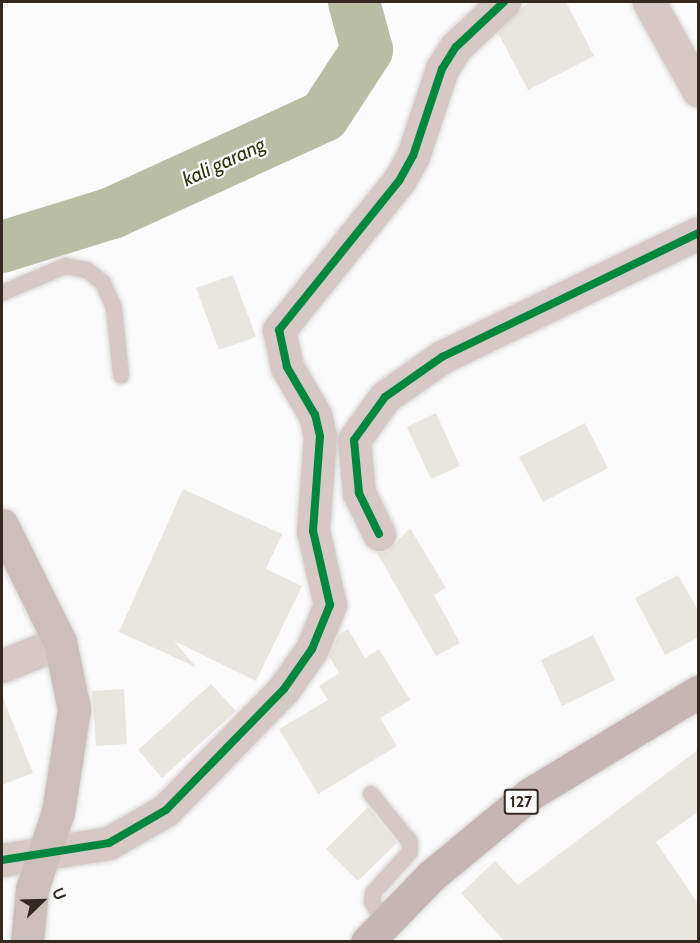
<!DOCTYPE html>
<html>
<head>
<meta charset="utf-8">
<style>
  body { margin:0 }
  #map { position:relative; width:700px; height:943px; overflow:hidden; background:#fbfbfb; font-family:Cabin,sans-serif }
  div>[style] { position:absolute }
  .river>* { height:52px; margin:-26px; padding:0 26px; transform-origin:26px; border-radius:26px; background:#b8bda4 }
  .building>* { inset:0; background:#e8e6de }
  .roads { filter:drop-shadow(0 0 2px #d7d5d4) drop-shadow(0 0 2px #d7d5d4) }
  .lane>* { height:16px; margin:-8px; padding:0 8px; transform-origin:8px; border-radius:8px; background:#d5c8c5 }
  .street>* { height:33px; margin:-16.5px; padding:0 16.5px; transform-origin:16.5px; border-radius:16.5px; background:#d5c8c5 }
  .secondary>* { height:33px; margin:-16.5px; padding:0 16.5px; transform-origin:16.5px; border-radius:16.5px; background:#ccbeba }
  .primary>* { height:33px; margin:-16.5px; padding:0 16.5px; transform-origin:16.5px; border-radius:16.5px; background:#c6b6b3 }
  .cycleway>* { height:8px; margin:-4px; padding:0 4px; transform-origin:4px; border-radius:4px; background:#00873e }
  span { translate:-50% -50%; white-space:nowrap; text-align:center; line-height:1.15; -webkit-text-stroke:4.5px #fbfbfb; paint-order:stroke }
  .shield-label span { padding:2px 4px; background:#fbfbfb; border:2px solid; border-radius:4px; -webkit-text-stroke-width:0 }
  .shield-label { font-size:16px; color:#332921; font-weight:700 }
  .water-label { font-size:20px; color:#2d3406; font-style:italic }
  .frame { position:absolute; inset:0; border:3px solid #332921; pointer-events:none }
  .north { position:absolute; left:12px; top:871px; width:60px; height:60px; -webkit-text-stroke:4px #fbfbfb; paint-order:stroke; rotate:67deg; font-size:16px; font-weight:700; line-height:24px; text-align:center; color:#332921 }
  .north::after { content:''; display:block; margin:auto; width:21px; height:27px; background:#332921; clip-path:polygon(50% 0,100% 100%,50% 72%,0 100%) }
</style>
</head>
<body>
<div id="map">
  <div class="river">
    <i style="left:2px;top:247px;width:115px;rotate:-17.2deg"></i>
    <i style="left:112px;top:213px;width:233px;rotate:-24.6deg"></i>
    <i style="left:324px;top:116px;width:79px;rotate:-56.9deg"></i>
    <i style="left:367px;top:50px;width:50px;rotate:-105.2deg"></i>
  </div>
  <div class="building">
    <i style="clip-path:polygon(528px 2px,566px 2px,594px 56px,528px 90px,498px 33px)"></i>
    <i style="clip-path:polygon(233px 275px,256px 337px,219px 350px,196px 288px)"></i>
    <i style="clip-path:polygon(436px 413px,460px 466px,431px 479px,407px 427px)"></i>
    <i style="clip-path:polygon(585px 423px,608px 468px,543px 502px,519px 457px)"></i>
    <i style="clip-path:polygon(183px 489px,282px 534px,266px 569px,302px 586px,256px 681px,174px 641px,196px 667px,119px 632px)"></i>
    <i style="clip-path:polygon(410px 528px,446px 588px,434px 595px,460px 643px,436px 656px,377px 553px,388px 551px)"></i>
    <i style="clip-path:polygon(678px 575px,699px 612px,699px 637px,665px 655px,635px 598px)"></i>
    <i style="clip-path:polygon(348px 629px,365px 658px,379px 649px,410px 700px,380px 718px,397px 746px,318px 794px,279px 729px,328px 700px,319px 686px,339px 673px,329px 656px,338px 635px)"></i>
    <i style="clip-path:polygon(593px 635px,615px 680px,562px 706px,541px 660px)"></i>
    <i style="clip-path:polygon(211px 684px,236px 711px,162px 778px,138px 750px)"></i>
    <i style="clip-path:polygon(124px 689px,127px 744px,96px 746px,92px 691px)"></i>
    <i style="clip-path:polygon(3px 698px,33px 773px,2px 785px,2px 698px)"></i>
    <i style="clip-path:polygon(699px 749px,699px 811px,656px 842px,699px 905px,699px 942px,505px 942px,461px 893px,495px 861px,518px 885px)"></i>
    <i style="clip-path:polygon(368px 807px,397px 843px,358px 881px,326px 849px)"></i>
  </div>
  <div class="roads">
    <div class="lane">
      <i style="left:2px;top:293px;width:69px;rotate:-23.2deg"></i>
      <i style="left:65px;top:266px;width:22px;rotate:10deg"></i>
      <i style="left:87px;top:270px;width:21px;rotate:39deg"></i>
      <i style="left:103px;top:283px;width:27px;rotate:66deg"></i>
      <i style="left:114px;top:308px;width:68px;rotate:84.1deg"></i>
      <i style="left:371px;top:794px;width:62px;rotate:50.9deg"></i>
      <i style="left:410px;top:842px;width:10px;rotate:90deg"></i>
      <i style="left:410px;top:852px;width:55px;rotate:132.1deg"></i>
      <i style="left:373px;top:893px;width:9px;rotate:96deg"></i>
      <i style="left:372px;top:902px;width:25px;rotate:58deg"></i>
    </div>
    <div class="street">
      <i style="left:649px;top:2px;width:101px;rotate:60.9deg"></i>
      <i style="left:379px;top:534px;width:46px;rotate:-116deg"></i>
      <i style="left:359px;top:493px;width:53px;rotate:-95.4deg"></i>
      <i style="left:354px;top:440px;width:53px;rotate:-54.2deg"></i>
      <i style="left:385px;top:397px;width:70px;rotate:-35.1deg"></i>
      <i style="left:442px;top:357px;width:284px;rotate:-25.8deg"></i>
      <i style="left:2px;top:666px;width:63px;rotate:-22.5deg"></i>
      <i style="left:2px;top:860px;width:108px;rotate:-9deg"></i>
      <i style="left:109px;top:843px;width:66px;rotate:-30.1deg"></i>
      <i style="left:166px;top:810px;width:169px;rotate:-45.7deg"></i>
      <i style="left:284px;top:689px;width:49px;rotate:-55deg"></i>
      <i style="left:312px;top:649px;width:48px;rotate:-67.8deg"></i>
      <i style="left:330px;top:605px;width:76px;rotate:-102.9deg"></i>
      <i style="left:313px;top:531px;width:95px;rotate:-85.8deg"></i>
      <i style="left:320px;top:436px;width:22px;rotate:-103deg"></i>
      <i style="left:315px;top:415px;width:56px;rotate:-120.3deg"></i>
      <i style="left:287px;top:367px;width:38px;rotate:-102deg"></i>
      <i style="left:279px;top:330px;width:191px;rotate:-51.2deg"></i>
      <i style="left:399px;top:181px;width:29px;rotate:-61deg"></i>
      <i style="left:413px;top:156px;width:92px;rotate:-71.6deg"></i>
      <i style="left:442px;top:69px;width:26px;rotate:-58deg"></i>
      <i style="left:456px;top:47px;width:66px;rotate:-43.2deg"></i>
    </div>
    <div class="secondary">
      <i style="left:2px;top:525px;width:131px;rotate:63.6deg"></i>
      <i style="left:60px;top:642px;width:68px;rotate:78.2deg"></i>
      <i style="left:74px;top:709px;width:104px;rotate:98.8deg"></i>
      <i style="left:58px;top:812px;width:81px;rotate:108.7deg"></i>
      <i style="left:32px;top:889px;width:53px;rotate:95.4deg"></i>
    </div>
    <div class="primary">
      <i style="left:367px;top:942px;width:92px;rotate:-45.9deg"></i>
      <i style="left:431px;top:876px;width:129px;rotate:-39.6deg"></i>
      <i style="left:530px;top:794px;width:197px;rotate:-31.3deg"></i>
    </div>
  </div>
  <div class="cycleway">
    <i style="left:379px;top:534px;width:46px;rotate:-116deg"></i>
    <i style="left:359px;top:493px;width:53px;rotate:-95.4deg"></i>
    <i style="left:354px;top:440px;width:53px;rotate:-54.2deg"></i>
    <i style="left:385px;top:397px;width:70px;rotate:-35.1deg"></i>
    <i style="left:442px;top:357px;width:284px;rotate:-25.8deg"></i>
    <i style="left:2px;top:860px;width:108px;rotate:-9deg"></i>
    <i style="left:109px;top:843px;width:66px;rotate:-30.1deg"></i>
    <i style="left:166px;top:810px;width:169px;rotate:-45.7deg"></i>
    <i style="left:284px;top:689px;width:49px;rotate:-55deg"></i>
    <i style="left:312px;top:649px;width:48px;rotate:-67.8deg"></i>
    <i style="left:330px;top:605px;width:76px;rotate:-102.9deg"></i>
    <i style="left:313px;top:531px;width:95px;rotate:-85.8deg"></i>
    <i style="left:320px;top:436px;width:22px;rotate:-103deg"></i>
    <i style="left:315px;top:415px;width:56px;rotate:-120.3deg"></i>
    <i style="left:287px;top:367px;width:38px;rotate:-102deg"></i>
    <i style="left:279px;top:330px;width:191px;rotate:-51.2deg"></i>
    <i style="left:399px;top:181px;width:29px;rotate:-61deg"></i>
    <i style="left:413px;top:156px;width:92px;rotate:-71.6deg"></i>
    <i style="left:442px;top:69px;width:26px;rotate:-58deg"></i>
    <i style="left:456px;top:47px;width:66px;rotate:-43.2deg"></i>
  </div>
  <div class="shield-label">
    <span style="left:521px;top:802px">127</span>
  </div>
  <div class="water-label">
    <span style="left:224px;top:162px;rotate:-25deg">kali garang</span>
  </div>
  <div class="frame"></div>
  <div class="north">U</div>
</div>
</body>
</html>
